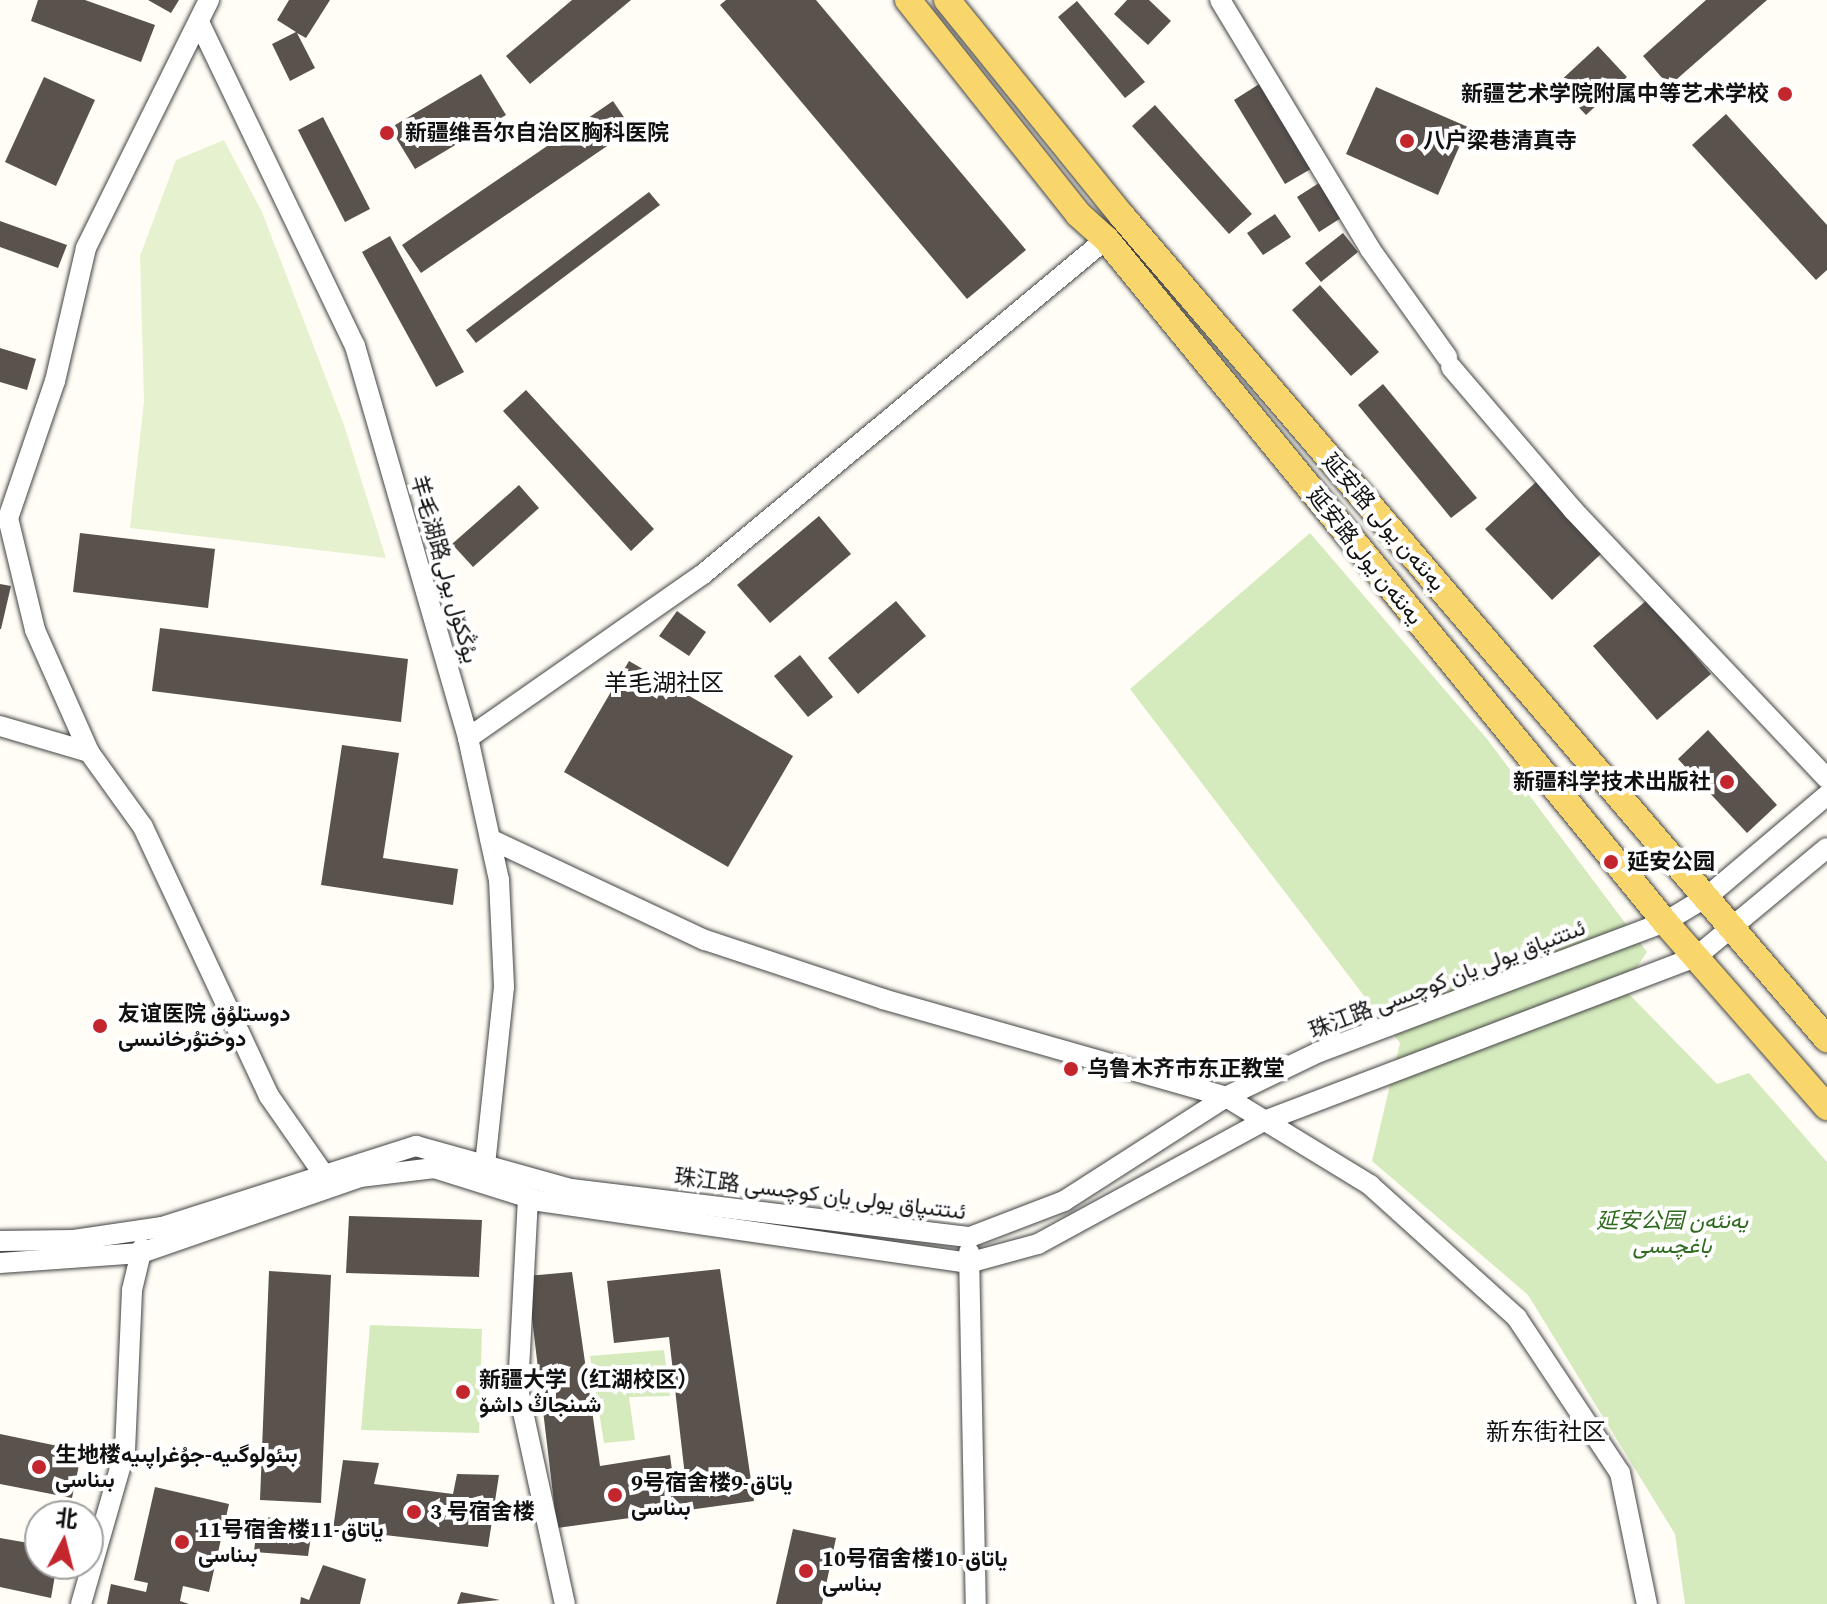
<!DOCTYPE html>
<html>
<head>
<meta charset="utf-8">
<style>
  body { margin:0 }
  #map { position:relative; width:1827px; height:1604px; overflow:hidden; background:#fffdf5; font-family:"Source Serif 4",Vazirmatn,"Noto Sans SC",serif }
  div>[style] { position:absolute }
  .green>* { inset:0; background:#d5ebbd }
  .pitch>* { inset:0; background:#e6f2cf }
  .building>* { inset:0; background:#5a524d }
  .roads { filter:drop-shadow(0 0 2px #444) drop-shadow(0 0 2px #444) }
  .minor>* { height:20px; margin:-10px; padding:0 10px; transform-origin:10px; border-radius:10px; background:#fff }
  .major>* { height:26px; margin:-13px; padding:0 13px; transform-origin:13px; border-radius:13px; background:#f9d66b }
  .dots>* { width:22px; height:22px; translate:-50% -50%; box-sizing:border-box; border:4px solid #fff; border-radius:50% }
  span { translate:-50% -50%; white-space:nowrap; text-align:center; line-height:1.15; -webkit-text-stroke:8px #fff; paint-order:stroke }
  .poi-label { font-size:22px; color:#111; font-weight:700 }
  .right { translate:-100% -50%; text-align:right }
  .left { translate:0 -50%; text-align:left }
  .street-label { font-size:22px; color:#111 }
  .park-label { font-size:22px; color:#2f6b1f; font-style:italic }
  .neighbourhood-label { font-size:24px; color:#111 }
  .north { position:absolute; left:24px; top:1500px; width:80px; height:80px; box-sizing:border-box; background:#fff; border:2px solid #a0a0a0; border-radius:50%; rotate:7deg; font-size:22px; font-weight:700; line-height:32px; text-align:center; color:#111 }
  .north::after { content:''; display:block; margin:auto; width:28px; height:36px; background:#c4262e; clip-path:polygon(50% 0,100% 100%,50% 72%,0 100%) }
</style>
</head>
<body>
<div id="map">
  <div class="green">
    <i style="clip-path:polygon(1310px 533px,1487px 739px,1647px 952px,1623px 988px,1717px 1084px,1749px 1073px,1827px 1162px,1827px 1604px,1685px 1604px,1675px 1534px,1528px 1295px,1372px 1161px,1400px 1043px,1130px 689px)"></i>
    <i style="clip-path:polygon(370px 1325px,482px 1329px,479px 1433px,361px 1430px)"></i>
    <i style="clip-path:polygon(664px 1350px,670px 1396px,629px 1397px,635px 1440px,604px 1443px,590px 1356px)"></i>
  </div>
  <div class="pitch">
    <i style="clip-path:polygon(224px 140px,262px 212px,344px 425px,386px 558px,130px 528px,144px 401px,140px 256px,176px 160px)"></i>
  </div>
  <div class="building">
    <i style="clip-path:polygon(38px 0,85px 0,155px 25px,141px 62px,31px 21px)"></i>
    <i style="clip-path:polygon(148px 0,179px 0,171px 13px)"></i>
    <i style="clip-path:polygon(289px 0,330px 0,306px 38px,297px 33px,315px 68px,290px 81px,272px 44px,296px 32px,277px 20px)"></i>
    <i style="clip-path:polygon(572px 0,631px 0,530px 84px,506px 56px)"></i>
    <i style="clip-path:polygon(726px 0,816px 0,1026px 250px,967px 299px,720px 5px)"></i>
    <i style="clip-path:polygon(1127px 0,1149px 0,1171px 21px,1148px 45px,1114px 14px)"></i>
    <i style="clip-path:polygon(1706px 0,1767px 0,1669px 86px,1643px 56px)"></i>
    <i style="clip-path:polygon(1077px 1px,1145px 82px,1125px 98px,1058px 17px)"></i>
    <i style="clip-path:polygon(1598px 46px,1627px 77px,1586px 115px,1557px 84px)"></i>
    <i style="clip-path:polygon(481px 74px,506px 115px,415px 169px,390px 128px)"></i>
    <i style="clip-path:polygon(44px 77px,95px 100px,56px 186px,5px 162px)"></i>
    <i style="clip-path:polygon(1264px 81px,1316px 166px,1285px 184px,1234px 100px)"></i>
    <i style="clip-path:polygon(1376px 87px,1468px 127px,1438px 195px,1346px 154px)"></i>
    <i style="clip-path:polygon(613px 101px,632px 129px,421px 273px,402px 245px)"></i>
    <i style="clip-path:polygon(1155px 105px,1252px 214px,1229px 234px,1132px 126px)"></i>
    <i style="clip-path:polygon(1726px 114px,1827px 225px,1827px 270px,1816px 280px,1692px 145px)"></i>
    <i style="clip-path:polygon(323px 117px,370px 209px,345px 222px,298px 130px)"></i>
    <i style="clip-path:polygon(1319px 183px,1341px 218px,1319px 232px,1297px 197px)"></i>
    <i style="clip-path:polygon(649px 192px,660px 205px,476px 343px,466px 330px)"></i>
    <i style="clip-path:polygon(1275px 214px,1291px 237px,1263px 255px,1247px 233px)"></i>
    <i style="clip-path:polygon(0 221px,67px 245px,58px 268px,0 247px)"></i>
    <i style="clip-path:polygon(1343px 233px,1358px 252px,1321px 282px,1305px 263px)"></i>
    <i style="clip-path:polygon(390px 236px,464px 372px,436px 387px,362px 252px)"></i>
    <i style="clip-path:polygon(1320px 285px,1379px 352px,1351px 376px,1292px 310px)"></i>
    <i style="clip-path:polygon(0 348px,36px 359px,27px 390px,0 382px)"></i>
    <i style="clip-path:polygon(1383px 384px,1477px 498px,1451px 518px,1358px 405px)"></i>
    <i style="clip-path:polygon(526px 390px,654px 529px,631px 551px,503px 411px)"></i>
    <i style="clip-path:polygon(1536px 482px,1603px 552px,1552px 600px,1485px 529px)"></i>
    <i style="clip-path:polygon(519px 485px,539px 508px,473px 567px,452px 544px)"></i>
    <i style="clip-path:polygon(819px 516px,851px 554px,770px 623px,737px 585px)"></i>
    <i style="clip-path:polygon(80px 533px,215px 549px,208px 608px,73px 592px)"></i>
    <i style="clip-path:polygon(0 584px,11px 586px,1px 629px,0 629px)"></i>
    <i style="clip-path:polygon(1647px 600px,1711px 674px,1657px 720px,1593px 646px)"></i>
    <i style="clip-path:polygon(896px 601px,926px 636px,858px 694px,828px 658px)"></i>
    <i style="clip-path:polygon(677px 611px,706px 632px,689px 656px,659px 636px)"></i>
    <i style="clip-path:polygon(160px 628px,408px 659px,401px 722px,152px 691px)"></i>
    <i style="clip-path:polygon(800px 655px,833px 697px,808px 717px,774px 676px)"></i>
    <i style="clip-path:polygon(629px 661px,793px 756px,728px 867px,564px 772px)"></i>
    <i style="clip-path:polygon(1708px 730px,1777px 805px,1747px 833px,1678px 759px)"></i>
    <i style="clip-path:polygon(342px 745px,399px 753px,383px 858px,458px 869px,453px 905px,321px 885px)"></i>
    <i style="clip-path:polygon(349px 1216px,482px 1220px,479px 1277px,346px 1273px)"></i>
    <i style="clip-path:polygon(720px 1269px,754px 1501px,557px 1528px,527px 1276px,572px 1272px,600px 1466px,670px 1455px,673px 1478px,685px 1476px,669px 1337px,614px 1343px,607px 1281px)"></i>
    <i style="clip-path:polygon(269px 1271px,331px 1275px,321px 1503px,260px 1500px)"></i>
    <i style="clip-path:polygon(0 1434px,82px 1451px,72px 1498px,0 1484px)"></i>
    <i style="clip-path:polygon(343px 1460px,379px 1463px,374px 1484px,453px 1494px,457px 1474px,499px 1475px,488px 1547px,333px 1529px)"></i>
    <i style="clip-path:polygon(155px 1487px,229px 1504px,209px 1592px,183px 1586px,180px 1601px,189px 1604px,107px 1604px,111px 1584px,146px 1592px,148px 1583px,134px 1580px)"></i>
    <i style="clip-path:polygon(258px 1516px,313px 1523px,308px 1556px,254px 1552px)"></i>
    <i style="clip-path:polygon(793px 1529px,836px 1538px,822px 1604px,776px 1604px)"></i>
    <i style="clip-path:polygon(0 1538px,40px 1545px,40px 1564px,57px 1564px,51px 1598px,0 1587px)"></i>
    <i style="clip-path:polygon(323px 1565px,366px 1579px,360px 1604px,300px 1604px,301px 1597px,309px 1600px)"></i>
    <i style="clip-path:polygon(461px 1592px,500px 1600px,457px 1604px)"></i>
  </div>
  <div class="roads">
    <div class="minor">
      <i style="left:209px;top:0;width:277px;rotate:116.4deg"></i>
      <i style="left:86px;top:248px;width:137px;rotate:103.1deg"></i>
      <i style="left:55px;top:381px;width:145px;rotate:108.9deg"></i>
      <i style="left:8px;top:518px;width:115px;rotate:76.4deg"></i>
      <i style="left:35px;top:630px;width:133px;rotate:66.1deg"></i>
      <i style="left:89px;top:752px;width:92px;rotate:54.2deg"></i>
      <i style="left:143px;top:827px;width:297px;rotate:64.9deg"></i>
      <i style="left:269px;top:1096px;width:108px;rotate:55.1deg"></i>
      <i style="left:1220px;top:0;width:291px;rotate:58.9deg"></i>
      <i style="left:1370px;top:249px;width:133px;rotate:54.5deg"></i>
      <i style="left:199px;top:22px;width:360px;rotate:64.3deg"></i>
      <i style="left:355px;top:346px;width:408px;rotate:73.9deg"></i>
      <i style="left:468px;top:738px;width:145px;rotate:77.7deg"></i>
      <i style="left:499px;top:880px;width:107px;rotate:87.3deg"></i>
      <i style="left:504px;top:987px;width:179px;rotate:96.1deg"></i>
      <i style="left:1451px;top:367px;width:188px;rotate:49.5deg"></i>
      <i style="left:1573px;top:510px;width:370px;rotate:46.6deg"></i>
      <i style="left:0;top:726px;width:93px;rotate:16.3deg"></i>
      <i style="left:468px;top:738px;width:285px;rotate:-34.9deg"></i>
      <i style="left:702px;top:575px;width:525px;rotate:-39.75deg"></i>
      <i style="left:490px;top:839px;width:238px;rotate:25.2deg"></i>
      <i style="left:705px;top:940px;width:188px;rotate:18.3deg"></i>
      <i style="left:883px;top:999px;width:357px;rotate:15.9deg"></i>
      <i style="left:1226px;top:1097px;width:169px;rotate:31.4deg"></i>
      <i style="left:1370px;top:1185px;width:198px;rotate:42.1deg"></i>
      <i style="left:1517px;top:1318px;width:186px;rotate:56.4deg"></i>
      <i style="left:1620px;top:1473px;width:134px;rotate:78.4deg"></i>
      <i style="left:528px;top:1198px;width:191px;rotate:93deg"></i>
      <i style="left:518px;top:1389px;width:220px;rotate:77.7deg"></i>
      <i style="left:0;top:1241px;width:74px;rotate:-0.8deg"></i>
      <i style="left:74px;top:1240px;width:89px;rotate:-8.4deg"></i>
      <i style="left:162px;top:1227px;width:267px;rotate:-17.7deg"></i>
      <i style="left:416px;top:1146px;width:161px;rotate:15.5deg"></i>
      <i style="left:571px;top:1189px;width:402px;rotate:6.9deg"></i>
      <i style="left:970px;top:1237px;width:101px;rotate:-21deg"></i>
      <i style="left:1064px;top:1201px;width:193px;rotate:-32.7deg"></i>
      <i style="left:1226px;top:1097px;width:103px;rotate:-25.8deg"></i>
      <i style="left:1319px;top:1052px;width:370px;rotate:-20.6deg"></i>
      <i style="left:1665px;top:922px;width:50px;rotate:-31.2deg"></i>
      <i style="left:1708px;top:896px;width:156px;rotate:-40.3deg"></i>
      <i style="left:969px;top:1252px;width:352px;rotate:88.9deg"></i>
      <i style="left:0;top:1263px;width:141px;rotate:-4.1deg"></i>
      <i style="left:141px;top:1253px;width:232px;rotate:-19.1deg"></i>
      <i style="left:360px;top:1177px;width:75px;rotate:-6.9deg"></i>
      <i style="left:434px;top:1168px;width:110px;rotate:17.4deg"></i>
      <i style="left:539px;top:1201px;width:433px;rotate:8.2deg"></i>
      <i style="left:968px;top:1263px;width:73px;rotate:-15.2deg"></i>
      <i style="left:1038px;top:1244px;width:257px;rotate:-28.6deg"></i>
      <i style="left:1264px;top:1121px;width:462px;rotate:-20.8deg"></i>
      <i style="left:1696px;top:957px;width:170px;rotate:-39.8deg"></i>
      <i style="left:81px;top:1604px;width:159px;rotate:-74deg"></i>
      <i style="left:125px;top:1451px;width:161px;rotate:-87.5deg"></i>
      <i style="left:132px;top:1290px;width:43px;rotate:-76.6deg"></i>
    </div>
    <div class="major">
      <i style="left:908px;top:0;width:273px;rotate:51.5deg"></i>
      <i style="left:1078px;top:214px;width:38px;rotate:42deg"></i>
      <i style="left:1106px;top:239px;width:883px;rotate:50.7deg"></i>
      <i style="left:1665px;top:922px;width:246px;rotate:48.8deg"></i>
      <i style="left:947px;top:0;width:278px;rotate:51deg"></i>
      <i style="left:1122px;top:216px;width:1084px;rotate:49.42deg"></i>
    </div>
  </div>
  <div class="dots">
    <i style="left:1785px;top:94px;background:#c4262e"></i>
    <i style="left:387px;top:133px;background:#c4262e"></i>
    <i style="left:1407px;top:141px;background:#c4262e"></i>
    <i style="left:1727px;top:782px;background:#c4262e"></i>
    <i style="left:1611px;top:862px;background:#c4262e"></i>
    <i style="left:100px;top:1026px;background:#c4262e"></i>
    <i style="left:1071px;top:1069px;background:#c4262e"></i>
    <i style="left:463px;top:1392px;background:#c4262e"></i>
    <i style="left:39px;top:1467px;background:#c4262e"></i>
    <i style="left:615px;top:1495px;background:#c4262e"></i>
    <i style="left:414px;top:1512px;background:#c4262e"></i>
    <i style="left:182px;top:1542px;background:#c4262e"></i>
    <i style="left:806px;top:1571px;background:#c4262e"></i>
  </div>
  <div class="poi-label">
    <span class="right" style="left:1769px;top:94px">新疆艺术学院附属中等艺术学校</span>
    <span class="left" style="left:405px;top:133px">新疆维吾尔自治区胸科医院</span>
    <span class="left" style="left:1423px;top:141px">八户梁巷清真寺</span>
    <span class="right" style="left:1711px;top:782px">新疆科学技术出版社</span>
    <span class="left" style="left:1627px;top:862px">延安公园</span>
    <span class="left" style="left:118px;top:1026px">友谊医院 دوستلۇق<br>دوختۇرخانىسى</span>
    <span class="left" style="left:1087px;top:1069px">乌鲁木齐市东正教堂</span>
    <span class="left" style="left:479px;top:1392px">新疆大学（红湖校区）<br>شىنجاڭ داشۆ</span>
    <span class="left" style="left:55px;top:1467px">生地楼بىئولوگىيە-جۇغراپىيە<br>بىناسى</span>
    <span class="left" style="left:631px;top:1495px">9号宿舍楼9-ياتاق<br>بىناسى</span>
    <span class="left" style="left:430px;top:1512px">3 号宿舍楼</span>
    <span class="left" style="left:198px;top:1542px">11号宿舍楼11-ياتاق<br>بىناسى</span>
    <span class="left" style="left:822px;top:1571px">10号宿舍楼10-ياتاق<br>بىناسى</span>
  </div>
  <div class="street-label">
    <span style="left:1384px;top:522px;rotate:49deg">延安路 يەنئەن يولى</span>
    <span style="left:1365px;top:556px;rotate:51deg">延安路يەنئەن يولى</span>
    <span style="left:445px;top:569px;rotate:74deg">羊毛湖路يۇڭكۆل يولى</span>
    <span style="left:1447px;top:979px;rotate:-21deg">珠江路 ئىتتىپاق يولى يان كوچىسى</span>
    <span style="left:820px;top:1194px;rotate:7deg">珠江路 ئىتتىپاق يولى يان كوچىسى</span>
  </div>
  <div class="park-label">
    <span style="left:1672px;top:1233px">延安公园 يەنئەن<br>باغچىسى</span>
  </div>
  <div class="neighbourhood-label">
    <span style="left:664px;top:683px">羊毛湖社区</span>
    <span style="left:1546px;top:1432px">新东街社区</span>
  </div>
  <div class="north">北</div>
</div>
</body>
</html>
